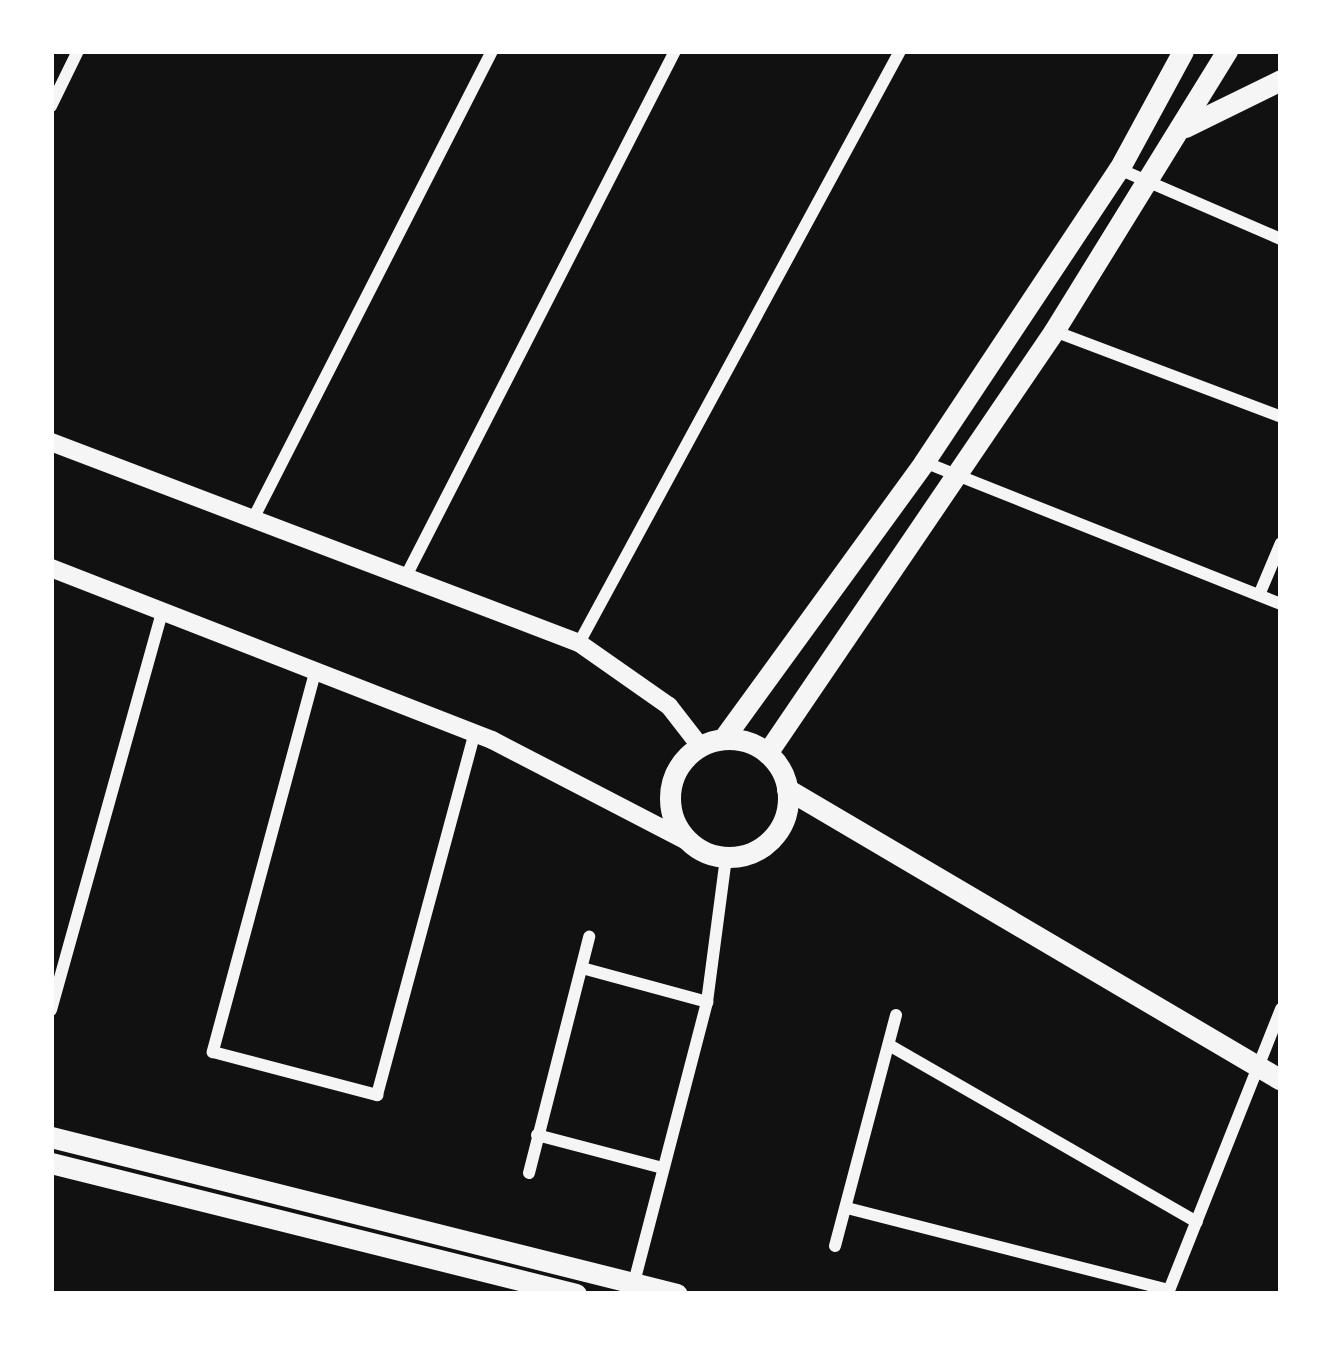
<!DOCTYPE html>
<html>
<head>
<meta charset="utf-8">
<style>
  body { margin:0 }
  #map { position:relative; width:1332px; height:1345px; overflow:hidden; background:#111; font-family:"Titillium Web",sans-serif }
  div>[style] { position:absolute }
  .minor>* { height:12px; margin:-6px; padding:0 6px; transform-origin:6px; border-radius:6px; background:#f5f5f5 }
  .tertiary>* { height:18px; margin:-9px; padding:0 9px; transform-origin:9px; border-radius:9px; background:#f5f5f5 }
  .secondary>* { height:21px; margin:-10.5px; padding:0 10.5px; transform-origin:10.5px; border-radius:10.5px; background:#f5f5f5 }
  .secondary>.ring { margin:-10.5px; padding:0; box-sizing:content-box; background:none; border:21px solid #f5f5f5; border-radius:50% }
  span { translate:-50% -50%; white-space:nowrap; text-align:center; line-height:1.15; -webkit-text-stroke:9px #fff; paint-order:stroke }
  .frame { position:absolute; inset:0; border:54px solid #fff; pointer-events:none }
</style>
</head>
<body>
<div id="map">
  <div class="minor">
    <i style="left:51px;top:106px;width:61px;rotate:-63.9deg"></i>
    <i style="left:1119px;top:169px;width:176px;rotate:23.4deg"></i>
    <i style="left:1054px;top:331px;width:243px;rotate:20.7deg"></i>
    <i style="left:924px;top:462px;width:384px;rotate:21.7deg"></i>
    <i style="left:253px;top:519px;width:525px;rotate:-62.95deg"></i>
    <i style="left:405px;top:578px;width:592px;rotate:-62.87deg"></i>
    <i style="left:1259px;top:595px;width:56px;rotate:-67.1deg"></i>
    <i style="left:579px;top:643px;width:673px;rotate:-61.53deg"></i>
    <i style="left:316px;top:669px;width:397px;rotate:105.1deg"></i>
    <i style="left:213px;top:1052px;width:170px;rotate:14.7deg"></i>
    <i style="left:377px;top:1095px;width:376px;rotate:-74.9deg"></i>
    <i style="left:582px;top:968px;width:130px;rotate:15.2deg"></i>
    <i style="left:51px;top:1010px;width:416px;rotate:-74.4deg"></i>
    <i style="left:889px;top:1045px;width:355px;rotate:29.9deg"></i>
    <i style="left:537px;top:1135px;width:130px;rotate:14.7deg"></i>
    <i style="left:529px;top:1173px;width:244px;rotate:-75.7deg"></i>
    <i style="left:847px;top:1208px;width:332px;rotate:14.3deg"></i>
    <i style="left:835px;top:1246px;width:239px;rotate:-75.2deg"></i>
    <i style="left:1168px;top:1293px;width:306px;rotate:-68.3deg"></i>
    <i style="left:631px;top:1294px;width:302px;rotate:-75.4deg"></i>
    <i style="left:707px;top:1002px;width:146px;rotate:-82.5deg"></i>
  </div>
  <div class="tertiary">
    <i style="left:51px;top:442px;width:565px;rotate:20.84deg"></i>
    <i style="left:579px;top:643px;width:110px;rotate:35deg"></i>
    <i style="left:669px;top:706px;width:51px;rotate:52.2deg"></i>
    <i style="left:51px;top:568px;width:473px;rotate:21.3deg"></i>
    <i style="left:492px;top:740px;width:222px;rotate:27.4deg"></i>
  </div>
  <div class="secondary">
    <i style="left:1185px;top:127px;width:107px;rotate:-26.1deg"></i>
    <i style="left:723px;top:739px;width:342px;rotate:-54deg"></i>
    <i style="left:924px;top:462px;width:352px;rotate:-56.4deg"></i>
    <i style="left:1119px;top:169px;width:134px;rotate:-61.5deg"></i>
    <i class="ring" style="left:670px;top:739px;width:97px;height:97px"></i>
    <i style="left:767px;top:753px;width:510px;rotate:-55.78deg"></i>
    <i style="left:1054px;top:331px;width:329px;rotate:-58.3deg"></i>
    <i style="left:787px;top:789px;width:573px;rotate:30.5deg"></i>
    <i style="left:51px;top:1137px;width:645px;rotate:14.08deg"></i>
    <i style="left:51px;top:1163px;width:541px;rotate:14.01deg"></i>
  </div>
  <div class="frame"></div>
</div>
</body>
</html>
